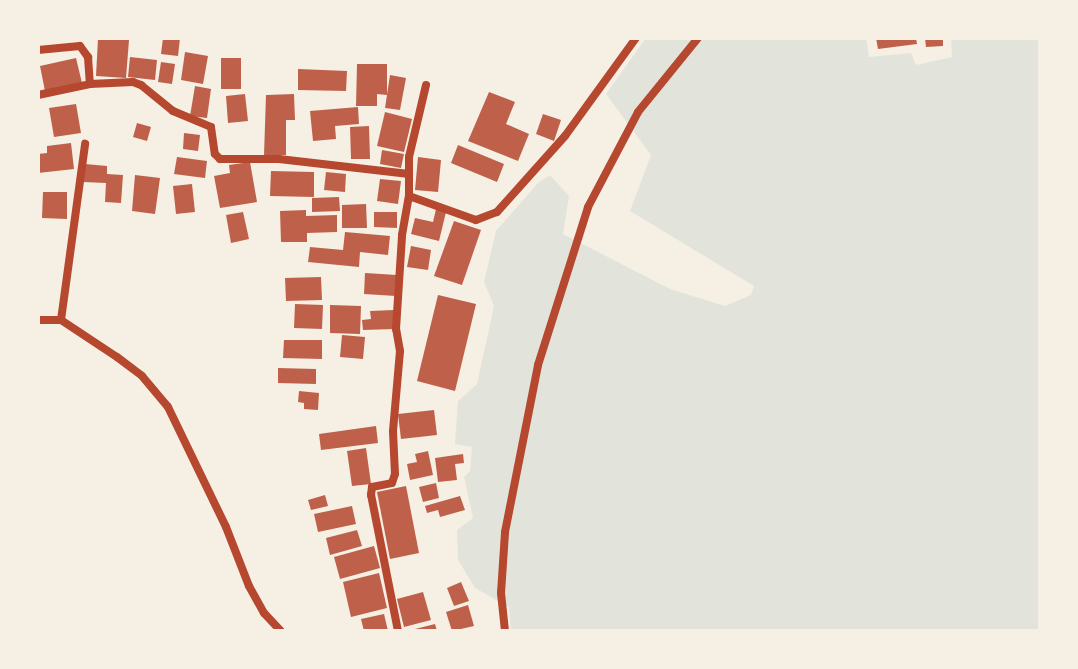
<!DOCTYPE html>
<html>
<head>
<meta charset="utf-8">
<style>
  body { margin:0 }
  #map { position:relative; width:1078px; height:669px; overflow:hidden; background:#f6efe4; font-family:"Exo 2",sans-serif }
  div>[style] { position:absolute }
  .green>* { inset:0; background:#e2e4dc }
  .building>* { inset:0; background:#bf614a }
  .minor>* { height:8px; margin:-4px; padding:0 4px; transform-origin:4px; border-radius:4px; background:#b5482f }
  span { translate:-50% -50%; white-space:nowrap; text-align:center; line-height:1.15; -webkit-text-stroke:6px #f6efe4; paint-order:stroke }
  .frame { position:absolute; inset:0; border:40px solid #f6efe4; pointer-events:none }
</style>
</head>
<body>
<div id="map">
  <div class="green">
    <i style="clip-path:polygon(646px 38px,866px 38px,869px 57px,911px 53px,916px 65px,952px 57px,951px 38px,1040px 38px,1040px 631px,511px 631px,509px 607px,475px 588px,458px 560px,457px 530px,473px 518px,464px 477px,470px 471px,472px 447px,455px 444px,458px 401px,477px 384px,494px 306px,484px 282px,496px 231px,538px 183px,550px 175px,569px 196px,563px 234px,670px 289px,725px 306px,751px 295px,754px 286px,630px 211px,651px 155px,606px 94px)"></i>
  </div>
  <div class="building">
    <i style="clip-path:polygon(163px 38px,180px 38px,178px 56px,161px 54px)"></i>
    <i style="clip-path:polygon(876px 38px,916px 38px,917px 44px,878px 49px)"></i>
    <i style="clip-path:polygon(925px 38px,943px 38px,943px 46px,926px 47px)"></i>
    <i style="clip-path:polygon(98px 39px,129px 40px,126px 78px,96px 76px)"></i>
    <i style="clip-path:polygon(185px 52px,208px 56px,203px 84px,181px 80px)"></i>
    <i style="clip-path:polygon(130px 57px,157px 60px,155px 80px,128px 77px)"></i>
    <i style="clip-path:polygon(76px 58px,82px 83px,45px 91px,40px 66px)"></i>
    <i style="clip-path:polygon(221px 58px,241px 58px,241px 89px,221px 89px)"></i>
    <i style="clip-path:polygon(161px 62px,175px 64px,172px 84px,158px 82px)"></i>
    <i style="clip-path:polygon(357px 64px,387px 64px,387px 95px,377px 94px,377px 106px,356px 106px)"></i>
    <i style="clip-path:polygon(298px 69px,347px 71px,346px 91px,298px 90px)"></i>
    <i style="clip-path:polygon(390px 75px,406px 78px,400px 110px,385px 108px)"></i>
    <i style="clip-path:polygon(195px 86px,211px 89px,207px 118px,190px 116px)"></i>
    <i style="clip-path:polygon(489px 92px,515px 102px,506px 124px,529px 134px,518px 161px,468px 141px)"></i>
    <i style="clip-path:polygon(245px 94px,248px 121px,228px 123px,226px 96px)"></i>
    <i style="clip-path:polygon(294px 94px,295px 120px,286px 120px,286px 155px,264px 155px,266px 95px)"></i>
    <i style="clip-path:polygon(76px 104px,81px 133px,54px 137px,49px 108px)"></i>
    <i style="clip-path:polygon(358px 107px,359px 124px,335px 126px,336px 139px,313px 141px,310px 111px)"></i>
    <i style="clip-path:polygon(385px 112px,412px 119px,404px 152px,377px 146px)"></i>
    <i style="clip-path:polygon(543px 114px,561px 120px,554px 141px,536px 134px)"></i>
    <i style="clip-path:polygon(137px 123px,151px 127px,147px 141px,133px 137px)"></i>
    <i style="clip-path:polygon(369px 126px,370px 159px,351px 159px,350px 127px)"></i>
    <i style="clip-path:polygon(184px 133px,200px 135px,198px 151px,183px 149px)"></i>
    <i style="clip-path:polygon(71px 143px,74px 169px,38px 173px,38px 154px,47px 153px,47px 146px)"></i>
    <i style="clip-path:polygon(458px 145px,504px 164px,497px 182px,451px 163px)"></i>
    <i style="clip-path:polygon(382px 150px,404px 154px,401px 168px,380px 164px)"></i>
    <i style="clip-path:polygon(177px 157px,207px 161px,205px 178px,174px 174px)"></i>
    <i style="clip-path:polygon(418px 157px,441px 160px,438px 192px,415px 190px)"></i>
    <i style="clip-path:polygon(250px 162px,257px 202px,220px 208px,214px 176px,230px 173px,229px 165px)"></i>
    <i style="clip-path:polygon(85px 164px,107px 166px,107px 174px,123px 175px,121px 203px,105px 202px,106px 183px,83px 182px)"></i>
    <i style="clip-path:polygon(271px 171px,314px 172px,314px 197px,270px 196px)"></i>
    <i style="clip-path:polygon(326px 172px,346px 174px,345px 192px,324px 190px)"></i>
    <i style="clip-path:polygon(135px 175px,160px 178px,155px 214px,132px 211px)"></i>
    <i style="clip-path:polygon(380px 179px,401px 181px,398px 204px,377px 201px)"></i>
    <i style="clip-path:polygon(192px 184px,195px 212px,176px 214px,173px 186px)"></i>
    <i style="clip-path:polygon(43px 192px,67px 192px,67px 219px,42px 218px)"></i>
    <i style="clip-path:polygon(339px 197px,340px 211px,312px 212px,312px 198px)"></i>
    <i style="clip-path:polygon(366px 204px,367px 228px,342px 228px,342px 205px)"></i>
    <i style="clip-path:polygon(436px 209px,446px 212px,439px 241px,411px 234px,415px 218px,433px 222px)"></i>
    <i style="clip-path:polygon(306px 210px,306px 216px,337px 215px,337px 232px,307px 233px,307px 242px,281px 242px,280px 211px)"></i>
    <i style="clip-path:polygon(243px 212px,249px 239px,231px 243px,226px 215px)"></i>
    <i style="clip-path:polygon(374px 212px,397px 212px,397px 228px,374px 227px)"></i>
    <i style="clip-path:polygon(454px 221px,481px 230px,462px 285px,434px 276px)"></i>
    <i style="clip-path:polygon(345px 232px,390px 236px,388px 255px,360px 252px,359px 267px,308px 262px,310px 247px,343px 250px)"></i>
    <i style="clip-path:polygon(411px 246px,431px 250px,428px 270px,407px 267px)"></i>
    <i style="clip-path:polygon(365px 273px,397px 275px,396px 296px,364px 294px)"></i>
    <i style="clip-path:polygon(321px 277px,322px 300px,286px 301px,285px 278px)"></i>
    <i style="clip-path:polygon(438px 295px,476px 304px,455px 391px,417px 381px)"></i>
    <i style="clip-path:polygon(295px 304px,323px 305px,322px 329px,294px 328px)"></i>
    <i style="clip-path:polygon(330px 305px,361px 306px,360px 334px,330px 333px)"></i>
    <i style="clip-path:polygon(394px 310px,395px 329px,363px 330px,362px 320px,371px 319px,370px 311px)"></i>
    <i style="clip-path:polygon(342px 335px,365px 337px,363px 359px,340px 357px)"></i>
    <i style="clip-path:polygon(284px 340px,322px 340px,322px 359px,283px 358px)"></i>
    <i style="clip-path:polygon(278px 368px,316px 369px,316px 384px,278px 383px)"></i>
    <i style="clip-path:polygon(299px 391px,319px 393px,318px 410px,304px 409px,304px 403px,298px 402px)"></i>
    <i style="clip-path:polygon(434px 410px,437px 435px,401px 439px,398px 414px)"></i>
    <i style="clip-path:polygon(376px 426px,378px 443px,321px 450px,319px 434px)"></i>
    <i style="clip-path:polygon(366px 448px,371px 484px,352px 486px,347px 451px)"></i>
    <i style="clip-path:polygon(428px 451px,433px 475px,410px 480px,407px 464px,417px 462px,415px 454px)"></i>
    <i style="clip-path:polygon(463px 454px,464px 463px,455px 464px,457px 480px,438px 482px,435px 458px)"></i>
    <i style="clip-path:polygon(436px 483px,439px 498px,423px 502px,419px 487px)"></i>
    <i style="clip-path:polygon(406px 486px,419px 553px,390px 559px,377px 492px)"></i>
    <i style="clip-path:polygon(325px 495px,328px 506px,311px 510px,308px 500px)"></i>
    <i style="clip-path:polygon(460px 496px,465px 510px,440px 517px,438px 510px,427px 513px,425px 506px)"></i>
    <i style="clip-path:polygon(352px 506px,356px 524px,318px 532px,314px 514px)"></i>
    <i style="clip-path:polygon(357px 530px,362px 546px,330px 555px,326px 538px)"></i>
    <i style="clip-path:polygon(374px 546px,380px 568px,340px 579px,334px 557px)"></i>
    <i style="clip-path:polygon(379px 573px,387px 608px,351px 617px,343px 582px)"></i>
    <i style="clip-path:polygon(461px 582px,469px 601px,454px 606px,447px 588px)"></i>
    <i style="clip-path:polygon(423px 592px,431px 620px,404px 627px,397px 599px)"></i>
    <i style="clip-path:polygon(468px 605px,474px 626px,452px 631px,446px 612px)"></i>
    <i style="clip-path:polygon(384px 614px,388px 631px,364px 631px,361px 619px)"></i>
    <i style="clip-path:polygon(435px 624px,437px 631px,411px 631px,411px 630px)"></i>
  </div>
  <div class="minor">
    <i style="left:38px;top:50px;width:42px;rotate:-5.4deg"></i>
    <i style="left:80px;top:46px;width:14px;rotate:54deg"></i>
    <i style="left:88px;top:57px;width:27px;rotate:86deg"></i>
    <i style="left:90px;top:84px;width:43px;rotate:-2.7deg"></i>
    <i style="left:133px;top:82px;width:9px;rotate:21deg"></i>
    <i style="left:141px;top:85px;width:41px;rotate:39.1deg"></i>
    <i style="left:173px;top:111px;width:41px;rotate:22.8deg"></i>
    <i style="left:211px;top:127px;width:27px;rotate:82deg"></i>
    <i style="left:215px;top:154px;width:7px;rotate:45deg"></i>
    <i style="left:220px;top:159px;width:59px"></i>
    <i style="left:279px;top:159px;width:131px;rotate:6.6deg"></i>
    <i style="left:38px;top:95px;width:53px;rotate:-11.9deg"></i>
    <i style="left:409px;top:196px;width:71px;rotate:19.7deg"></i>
    <i style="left:476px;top:220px;width:22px;rotate:-21deg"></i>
    <i style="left:497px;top:212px;width:102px;rotate:-48.2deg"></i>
    <i style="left:565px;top:136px;width:121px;rotate:-54.1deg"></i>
    <i style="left:38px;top:320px;width:23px"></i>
    <i style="left:61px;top:320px;width:67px;rotate:33.5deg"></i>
    <i style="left:117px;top:357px;width:31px;rotate:37deg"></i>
    <i style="left:142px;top:376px;width:40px;rotate:50deg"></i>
    <i style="left:168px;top:407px;width:133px;rotate:64.2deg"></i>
    <i style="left:226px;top:527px;width:63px;rotate:68.7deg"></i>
    <i style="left:249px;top:586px;width:31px;rotate:61deg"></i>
    <i style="left:264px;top:613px;width:25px;rotate:47deg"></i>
    <i style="left:61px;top:320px;width:178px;rotate:-82.2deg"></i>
    <i style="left:398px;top:631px;width:139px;rotate:-101.2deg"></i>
    <i style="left:371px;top:495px;width:8px;rotate:-83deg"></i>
    <i style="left:372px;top:487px;width:20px;rotate:-11deg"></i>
    <i style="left:392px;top:483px;width:9px;rotate:-72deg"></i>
    <i style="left:395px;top:474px;width:43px;rotate:-92.7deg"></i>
    <i style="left:393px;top:431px;width:80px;rotate:-85deg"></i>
    <i style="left:400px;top:351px;width:22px;rotate:-100deg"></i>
    <i style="left:396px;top:329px;width:94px;rotate:-86.3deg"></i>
    <i style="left:402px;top:235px;width:40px;rotate:-80deg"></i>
    <i style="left:409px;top:196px;width:39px;rotate:-90deg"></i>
    <i style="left:409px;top:157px;width:74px;rotate:-76.7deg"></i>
    <i style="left:505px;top:631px;width:38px;rotate:-96deg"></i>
    <i style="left:501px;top:593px;width:61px;rotate:-86.2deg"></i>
    <i style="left:505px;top:532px;width:170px;rotate:-78.8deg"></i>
    <i style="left:538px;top:365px;width:166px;rotate:-72.4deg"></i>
    <i style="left:588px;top:207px;width:107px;rotate:-62.2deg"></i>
    <i style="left:638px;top:112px;width:95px;rotate:-51deg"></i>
  </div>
  <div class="frame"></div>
</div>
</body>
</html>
